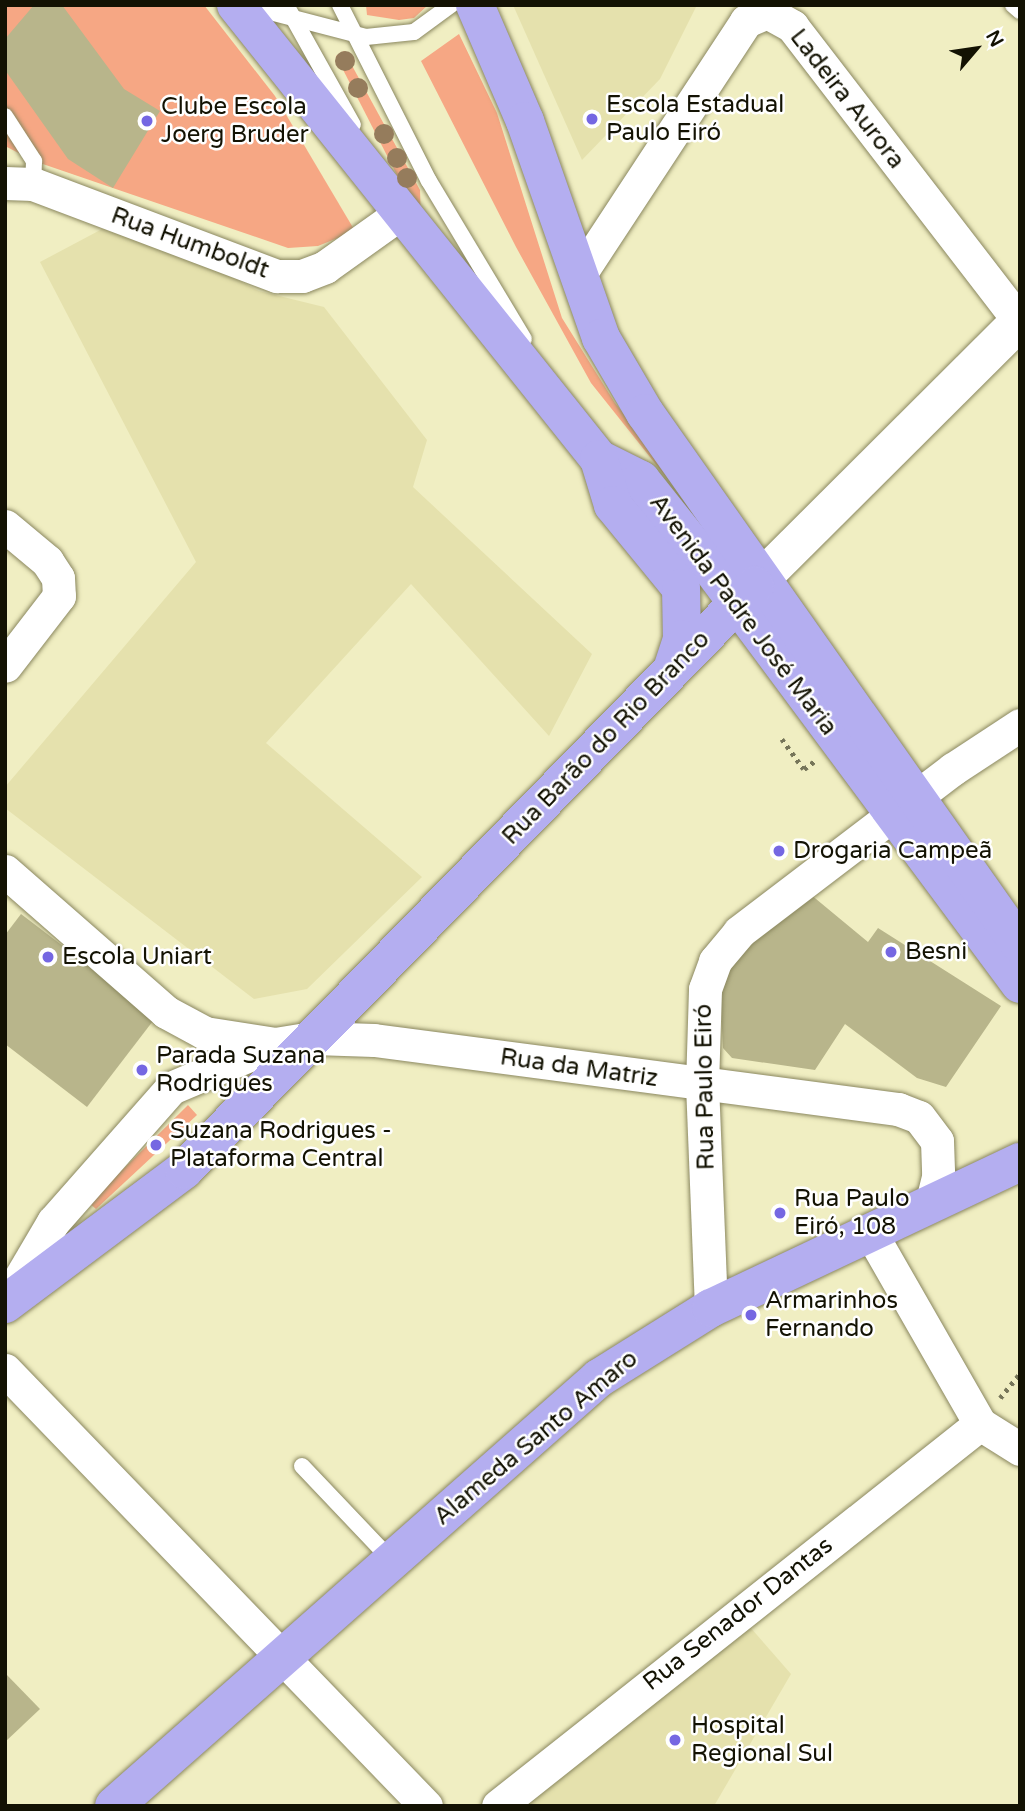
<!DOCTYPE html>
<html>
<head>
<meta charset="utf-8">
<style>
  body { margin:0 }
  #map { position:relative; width:1025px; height:1811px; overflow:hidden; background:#f0eec2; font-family:"Varela Round",sans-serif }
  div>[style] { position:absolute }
  .built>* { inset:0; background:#e5e1ad }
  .green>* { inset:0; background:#f6a784 }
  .building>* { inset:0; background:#b8b58b }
  .path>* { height:4.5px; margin-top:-2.25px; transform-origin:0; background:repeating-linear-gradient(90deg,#767559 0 3.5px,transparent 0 8.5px) }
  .roads { filter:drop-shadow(0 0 2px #8a875f) drop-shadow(0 0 2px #8a875f) }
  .lane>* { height:16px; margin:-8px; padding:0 8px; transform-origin:8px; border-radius:8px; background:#fff }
  .street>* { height:33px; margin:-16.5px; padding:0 16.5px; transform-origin:16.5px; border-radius:16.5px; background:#fff }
  .secondary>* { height:38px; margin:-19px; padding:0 19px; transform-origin:19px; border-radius:19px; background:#fff }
  .primary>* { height:38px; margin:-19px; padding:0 19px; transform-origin:19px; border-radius:19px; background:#b4aef0 }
  .trees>* { width:20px; height:20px; margin:-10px; border-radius:50%; background:#957c5c }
  .dots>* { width:19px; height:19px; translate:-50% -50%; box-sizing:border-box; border:4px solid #fff; border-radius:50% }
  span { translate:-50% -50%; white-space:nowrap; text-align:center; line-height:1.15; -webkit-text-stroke:5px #fff; paint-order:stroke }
  .street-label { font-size:24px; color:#131203 }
  .poi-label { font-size:24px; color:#131203 }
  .left { translate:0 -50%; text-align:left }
  .frame { position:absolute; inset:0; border:7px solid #131203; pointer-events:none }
  .north { position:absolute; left:941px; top:14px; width:70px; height:70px; -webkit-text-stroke:5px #fff; paint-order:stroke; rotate:61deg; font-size:19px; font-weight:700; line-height:28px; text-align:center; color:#131203 }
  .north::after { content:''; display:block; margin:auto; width:24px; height:32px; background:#131203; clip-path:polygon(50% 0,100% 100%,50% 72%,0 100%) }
</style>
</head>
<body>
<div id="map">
  <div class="built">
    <i style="clip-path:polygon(513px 5px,697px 5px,660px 79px,582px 160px)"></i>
    <i style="clip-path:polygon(121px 219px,259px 291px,324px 307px,427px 440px,413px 487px,592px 654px,549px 736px,411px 584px,266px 743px,422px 877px,307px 989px,254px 999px,5px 808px,5px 787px,196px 562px,40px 262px)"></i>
    <i style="clip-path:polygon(743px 1619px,791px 1674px,714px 1806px,517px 1806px)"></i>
  </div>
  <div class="green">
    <i style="clip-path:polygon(5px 5px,204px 5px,275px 96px,355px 231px,318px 246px,288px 248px,34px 161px,5px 146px)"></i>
    <i style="clip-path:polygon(366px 5px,428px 5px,414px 18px,399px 20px,367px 15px)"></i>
    <i style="clip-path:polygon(459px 34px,497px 113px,562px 318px,615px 403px,727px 542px,721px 546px,591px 383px,516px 247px,421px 61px)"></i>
    <i style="clip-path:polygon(344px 51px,420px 190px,421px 222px,336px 56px)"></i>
    <i style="clip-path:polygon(188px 1105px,197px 1115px,96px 1209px,89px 1203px)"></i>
  </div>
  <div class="building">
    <i style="clip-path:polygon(34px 5px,62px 5px,124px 89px,160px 111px,113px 188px,68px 159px,5px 70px,5px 39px)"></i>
    <i style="clip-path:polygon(810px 894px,868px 942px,878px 928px,1001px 1006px,946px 1087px,917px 1078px,845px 1024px,815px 1070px,732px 1058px,723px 1048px,720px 988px,745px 945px)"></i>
    <i style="clip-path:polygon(21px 914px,156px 1017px,87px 1107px,5px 1044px,5px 935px)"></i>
    <i style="clip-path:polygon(5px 1673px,40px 1709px,5px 1742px)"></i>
  </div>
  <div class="path">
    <i style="left:782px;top:739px;width:37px;rotate:54deg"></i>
    <i style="left:804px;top:769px;width:15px;rotate:-37deg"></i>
    <i style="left:1000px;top:1398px;width:32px;rotate:-51deg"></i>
  </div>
  <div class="roads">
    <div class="lane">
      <i style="left:286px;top:5px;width:137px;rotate:60.8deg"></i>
      <i style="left:340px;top:5px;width:197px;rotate:63.2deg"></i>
      <i style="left:429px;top:181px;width:184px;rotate:59deg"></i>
      <i style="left:1013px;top:5px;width:9px;rotate:41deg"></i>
      <i style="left:247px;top:6px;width:123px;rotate:14.6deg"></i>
      <i style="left:366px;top:37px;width:48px;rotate:-5.9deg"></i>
      <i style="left:414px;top:32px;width:46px;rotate:-36.1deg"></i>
      <i style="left:5px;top:116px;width:54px;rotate:57.2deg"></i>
      <i style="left:34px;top:161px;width:23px;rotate:92deg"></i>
      <i style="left:302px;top:1466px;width:131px;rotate:46.5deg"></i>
    </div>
    <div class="street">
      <i style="left:5px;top:183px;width:28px;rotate:2deg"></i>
      <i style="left:33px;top:184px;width:261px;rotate:20.7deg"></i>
      <i style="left:277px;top:276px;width:25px"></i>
      <i style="left:302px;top:276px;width:25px;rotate:-21deg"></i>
      <i style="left:325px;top:267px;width:95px;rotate:-35.5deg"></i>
      <i style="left:578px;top:277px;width:306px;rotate:-56.7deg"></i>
      <i style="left:746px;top:21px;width:23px;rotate:-23deg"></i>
      <i style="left:767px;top:12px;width:29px;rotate:29deg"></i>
      <i style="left:792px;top:26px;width:374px;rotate:52.4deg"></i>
      <i style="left:5px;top:526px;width:55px;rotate:39.8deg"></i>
      <i style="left:47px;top:561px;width:20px;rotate:57deg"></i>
      <i style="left:58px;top:578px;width:18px;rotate:87deg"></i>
      <i style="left:59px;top:596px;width:88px;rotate:127.6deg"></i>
      <i style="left:5px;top:871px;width:214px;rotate:41.2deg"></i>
      <i style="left:166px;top:1012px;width:44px;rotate:28.3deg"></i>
      <i style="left:205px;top:1033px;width:71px;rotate:8.9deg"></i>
      <i style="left:869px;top:1230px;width:224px;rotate:60.2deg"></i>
      <i style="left:980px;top:1424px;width:47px;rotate:32deg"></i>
      <i style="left:7px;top:1300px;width:91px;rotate:-59.5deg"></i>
      <i style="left:53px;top:1222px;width:179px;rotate:-48.6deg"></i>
      <i style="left:171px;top:1088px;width:113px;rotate:-22.9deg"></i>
      <i style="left:275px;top:1044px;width:39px;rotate:-9deg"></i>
      <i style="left:314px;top:1038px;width:60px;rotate:1.9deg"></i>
      <i style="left:374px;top:1040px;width:529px;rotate:7.5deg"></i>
      <i style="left:898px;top:1109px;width:22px;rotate:21deg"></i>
      <i style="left:919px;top:1117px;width:30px;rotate:53deg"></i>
      <i style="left:937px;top:1141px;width:36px;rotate:88deg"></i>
      <i style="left:938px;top:1177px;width:25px;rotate:104deg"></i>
      <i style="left:711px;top:1308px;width:223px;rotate:-92.3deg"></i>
      <i style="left:702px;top:1085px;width:96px;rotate:-88.2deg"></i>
      <i style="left:705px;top:989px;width:30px;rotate:-70deg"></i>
      <i style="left:715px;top:961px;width:38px;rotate:-50deg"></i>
      <i style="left:739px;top:932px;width:269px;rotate:-37.3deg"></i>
      <i style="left:953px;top:769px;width:80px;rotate:-33.3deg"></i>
      <i style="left:5px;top:1370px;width:606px;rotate:46deg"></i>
      <i style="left:498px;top:1806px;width:615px;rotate:-38.4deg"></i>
    </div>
    <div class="secondary">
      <i style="left:761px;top:579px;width:366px;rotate:-44.9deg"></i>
    </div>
    <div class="primary">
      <i style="left:236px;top:5px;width:581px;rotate:51.36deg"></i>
      <i style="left:599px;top:459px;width:47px;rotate:26.6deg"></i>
      <i style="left:641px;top:480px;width:112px;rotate:51.5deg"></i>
      <i style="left:711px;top:568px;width:518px;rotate:53.4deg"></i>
      <i style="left:475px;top:5px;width:126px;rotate:66.7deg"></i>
      <i style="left:525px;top:121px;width:230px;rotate:70.7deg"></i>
      <i style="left:601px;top:338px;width:87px;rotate:59.6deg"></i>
      <i style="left:645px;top:413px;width:651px;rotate:54.82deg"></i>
      <i style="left:599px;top:459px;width:48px;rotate:73.1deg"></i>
      <i style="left:613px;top:505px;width:107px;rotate:50.7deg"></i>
      <i style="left:681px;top:588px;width:51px;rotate:88.9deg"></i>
      <i style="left:682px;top:639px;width:32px;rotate:108deg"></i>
      <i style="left:5px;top:1304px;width:224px;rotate:-36.8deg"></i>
      <i style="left:184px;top:1170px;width:817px;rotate:-45.69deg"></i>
      <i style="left:114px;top:1806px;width:647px;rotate:-41.43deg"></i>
      <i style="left:599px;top:1378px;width:132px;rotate:-32deg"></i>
      <i style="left:711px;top:1308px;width:342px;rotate:-25.3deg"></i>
    </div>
  </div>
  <div class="trees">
    <i style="left:345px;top:61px"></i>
    <i style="left:358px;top:88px"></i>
    <i style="left:384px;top:134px"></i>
    <i style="left:397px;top:158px"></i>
    <i style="left:407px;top:178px"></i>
  </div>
  <div class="dots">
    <i style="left:592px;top:119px;background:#7567e2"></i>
    <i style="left:147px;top:121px;background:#7567e2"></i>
    <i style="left:779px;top:851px;background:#7567e2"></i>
    <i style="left:891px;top:952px;background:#7567e2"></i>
    <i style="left:48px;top:957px;background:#7567e2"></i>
    <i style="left:142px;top:1070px;background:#7567e2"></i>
    <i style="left:156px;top:1145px;background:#7567e2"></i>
    <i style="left:780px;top:1213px;background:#7567e2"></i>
    <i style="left:751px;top:1315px;background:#7567e2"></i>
    <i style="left:675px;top:1740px;background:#7567e2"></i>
  </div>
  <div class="street-label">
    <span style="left:847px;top:99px;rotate:52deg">Ladeira Aurora</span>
    <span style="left:190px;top:243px;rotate:20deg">Rua Humboldt</span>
    <span style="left:743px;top:615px;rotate:53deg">Avenida Padre José Maria</span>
    <span style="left:606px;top:738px;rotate:-46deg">Rua Barão do Rio Branco</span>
    <span style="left:579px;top:1068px;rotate:8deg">Rua da Matriz</span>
    <span style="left:705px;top:1087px;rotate:-91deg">Rua Paulo Eiró</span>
    <span style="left:536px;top:1438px;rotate:-40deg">Alameda Santo Amaro</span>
    <span style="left:738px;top:1614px;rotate:-38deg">Rua Senador Dantas</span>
  </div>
  <div class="poi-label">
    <span class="left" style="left:606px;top:119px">Escola Estadual<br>Paulo Eiró</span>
    <span class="left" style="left:161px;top:121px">Clube Escola<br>Joerg Bruder</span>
    <span class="left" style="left:793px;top:851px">Drogaria Campeã</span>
    <span class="left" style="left:905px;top:952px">Besni</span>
    <span class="left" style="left:62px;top:957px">Escola Uniart</span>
    <span class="left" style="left:156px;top:1070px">Parada Suzana<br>Rodrigues</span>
    <span class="left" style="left:170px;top:1145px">Suzana Rodrigues -<br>Plataforma Central</span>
    <span class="left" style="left:794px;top:1213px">Rua Paulo<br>Eiró, 108</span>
    <span class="left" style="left:765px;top:1315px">Armarinhos<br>Fernando</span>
    <span class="left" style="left:691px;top:1740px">Hospital<br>Regional Sul</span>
  </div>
  <div class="frame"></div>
  <div class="north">N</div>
</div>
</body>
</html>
